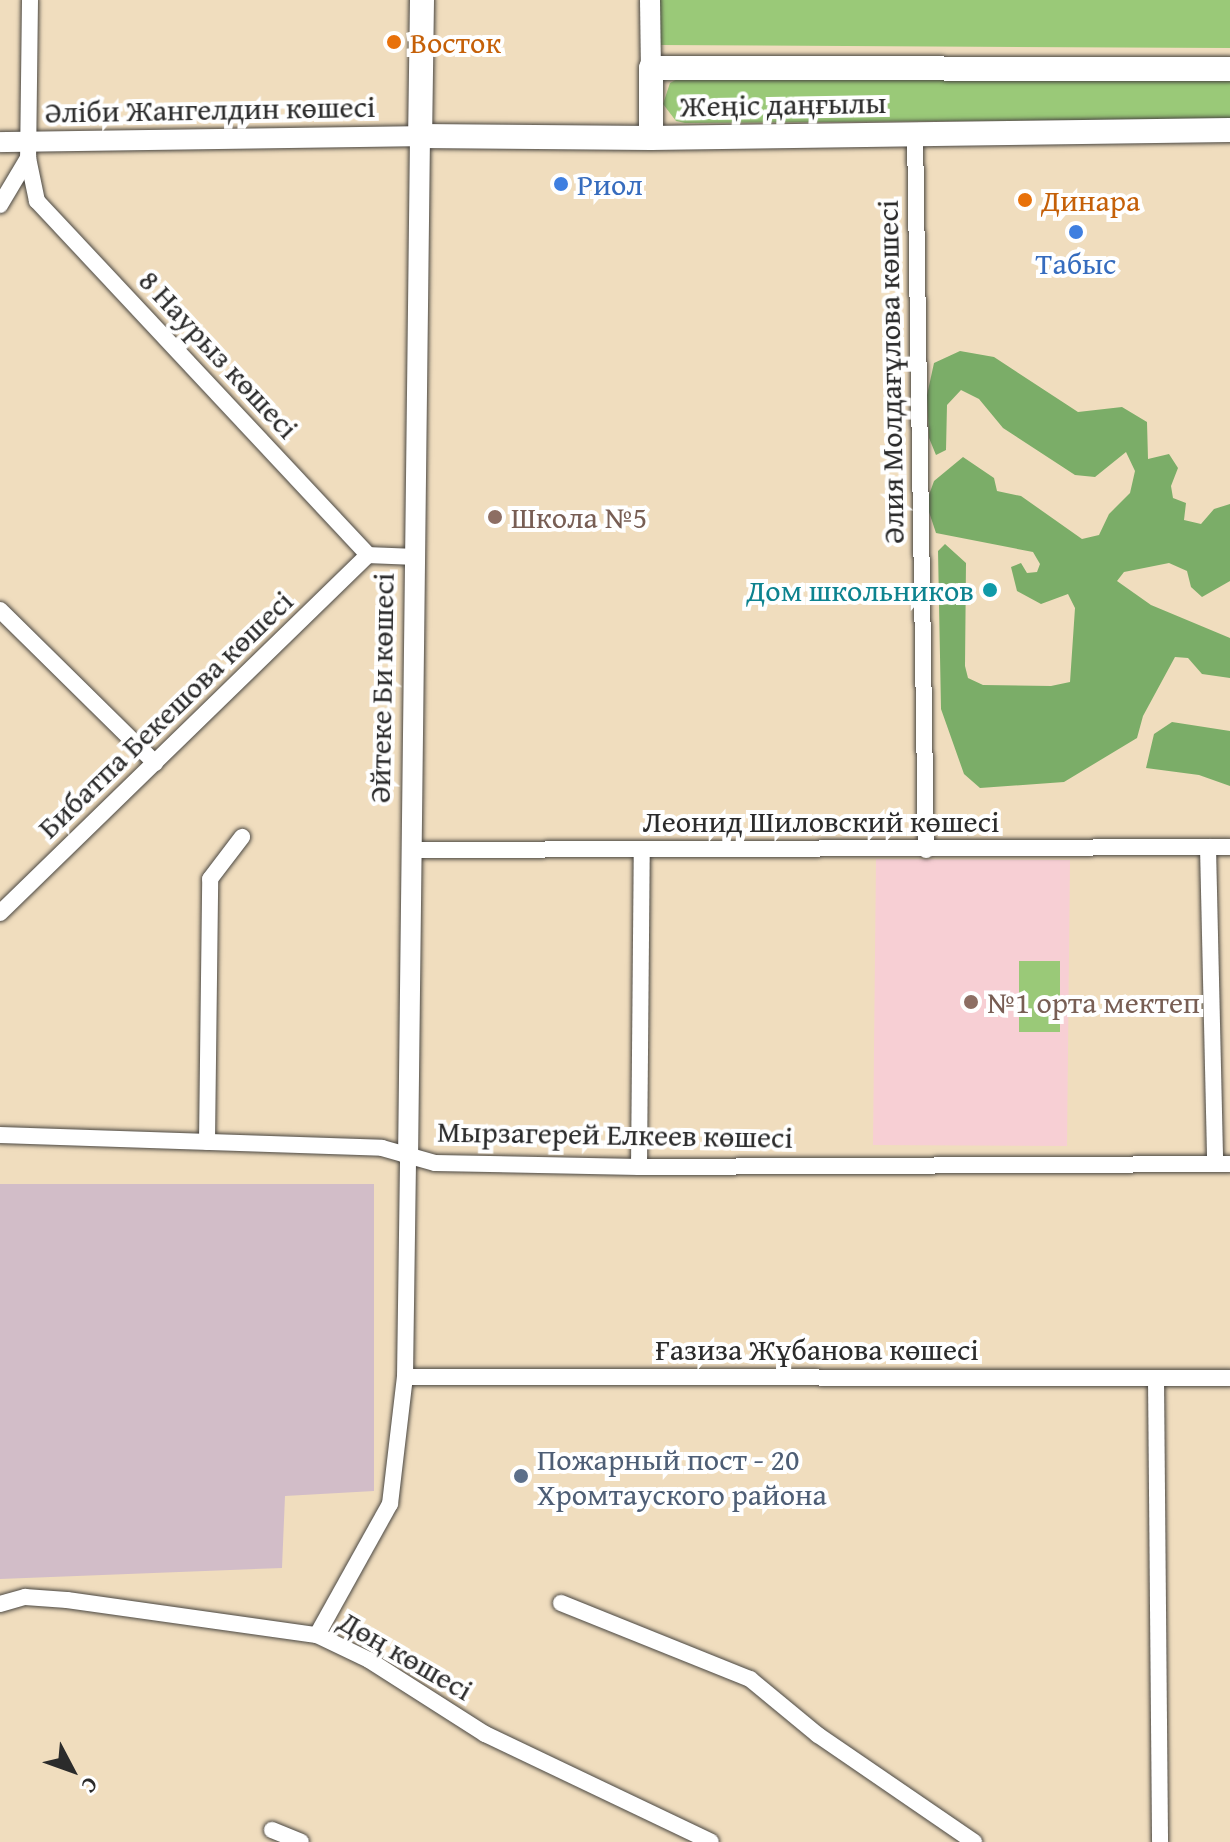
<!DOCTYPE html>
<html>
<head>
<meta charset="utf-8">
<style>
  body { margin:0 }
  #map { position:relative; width:1230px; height:1842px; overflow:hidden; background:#f0ddbe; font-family:"Gentium Book Plus",serif }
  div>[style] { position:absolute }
  .built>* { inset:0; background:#f7cfd4 }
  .industrial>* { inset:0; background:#d2bdc8 }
  .green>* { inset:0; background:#9ac978 }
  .forest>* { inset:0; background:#7bad68 }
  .roads { filter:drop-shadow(0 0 2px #494641) drop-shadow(0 0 2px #494641) }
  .minor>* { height:16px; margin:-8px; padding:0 8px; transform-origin:8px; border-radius:8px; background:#fff }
  .tertiary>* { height:20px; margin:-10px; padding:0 10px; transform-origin:10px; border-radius:10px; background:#fff }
  .secondary>* { height:24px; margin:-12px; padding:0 12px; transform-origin:12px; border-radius:12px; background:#fff }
  .dots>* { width:22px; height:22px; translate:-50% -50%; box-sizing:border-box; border:4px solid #fff; border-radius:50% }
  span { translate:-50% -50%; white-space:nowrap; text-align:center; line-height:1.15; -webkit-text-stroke:8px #fff; paint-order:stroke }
  .food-label { font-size:30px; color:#c56008 }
  .left { translate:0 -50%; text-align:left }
  .street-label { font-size:30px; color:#2b2b2b }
  .shop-label { font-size:30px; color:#366cbe }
  .education-label { font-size:30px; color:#785e54 }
  .culture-label { font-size:30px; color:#0d838f }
  .right { translate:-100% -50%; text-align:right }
  .service-label { font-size:30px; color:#4e5e75 }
  .north { position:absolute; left:32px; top:1730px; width:80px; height:80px; -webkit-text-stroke:6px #fff; paint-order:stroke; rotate:131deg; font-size:22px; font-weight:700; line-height:32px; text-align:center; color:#2b2b2b }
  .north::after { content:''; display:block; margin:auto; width:28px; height:36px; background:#2b2b2b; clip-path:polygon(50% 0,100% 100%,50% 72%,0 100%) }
</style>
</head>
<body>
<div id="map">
  <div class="built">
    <i style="clip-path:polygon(876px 859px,1070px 860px,1067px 1146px,873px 1145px)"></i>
  </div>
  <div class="industrial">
    <i style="clip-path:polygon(0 1184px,374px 1184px,374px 1491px,285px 1496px,282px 1568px,0 1579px)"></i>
  </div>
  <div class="green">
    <i style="clip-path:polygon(659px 0,1230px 0,1230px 48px,659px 45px)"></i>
    <i style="clip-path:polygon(1230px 75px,1230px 119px,685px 123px,676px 121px,663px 104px,670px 83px,681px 77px)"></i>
    <i style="clip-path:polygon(1019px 961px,1060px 961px,1060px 1032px,1019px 1032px)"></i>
  </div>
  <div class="forest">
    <i style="clip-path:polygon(960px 351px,994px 357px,1078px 412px,1122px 407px,1147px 422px,1148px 459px,1169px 454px,1178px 468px,1171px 486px,1173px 498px,1186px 503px,1184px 520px,1201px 524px,1214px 509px,1230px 504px,1230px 581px,1202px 597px,1191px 587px,1187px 571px,1169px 563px,1124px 572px,1117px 581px,1151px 605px,1230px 638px,1230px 678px,1202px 674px,1188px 658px,1175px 657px,1143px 716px,1137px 738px,1064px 782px,980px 788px,964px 774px,941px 709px,938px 551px,945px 544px,966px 563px,965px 666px,968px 678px,983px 685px,1051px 686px,1070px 682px,1075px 608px,1068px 594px,1041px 604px,1017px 591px,1011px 567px,1021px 563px,1027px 573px,1037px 572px,1040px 564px,1033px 552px,936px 533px,926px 503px,934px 481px,963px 457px,994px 478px,997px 491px,1021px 496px,1082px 539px,1099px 535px,1109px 514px,1130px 493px,1135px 471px,1126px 452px,1095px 477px,1075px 475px,1003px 428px,979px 399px,961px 390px,947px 405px,946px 450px,936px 455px,929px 438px,927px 395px,934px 363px)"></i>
    <i style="clip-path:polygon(1172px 722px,1230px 731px,1230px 786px,1199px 775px,1146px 768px,1154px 734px)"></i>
  </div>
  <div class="roads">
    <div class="minor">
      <i style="left:30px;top:0;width:158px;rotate:90.7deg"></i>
      <i style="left:28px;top:158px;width:44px;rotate:78.2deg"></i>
      <i style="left:37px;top:201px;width:485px;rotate:46.9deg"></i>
      <i style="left:368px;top:555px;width:47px;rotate:2.4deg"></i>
      <i style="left:915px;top:133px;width:717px;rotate:89.12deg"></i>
      <i style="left:0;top:205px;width:55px;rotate:-59.2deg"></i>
      <i style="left:0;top:610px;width:218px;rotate:44.6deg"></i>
      <i style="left:1208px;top:847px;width:317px;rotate:88.7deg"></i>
      <i style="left:411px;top:850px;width:819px;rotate:-0.21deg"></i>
      <i style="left:0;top:913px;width:513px;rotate:-44.21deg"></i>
      <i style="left:0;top:1135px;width:382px;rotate:1.9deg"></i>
      <i style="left:382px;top:1148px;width:55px;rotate:15.8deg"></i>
      <i style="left:435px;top:1163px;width:204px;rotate:1.1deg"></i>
      <i style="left:639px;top:1167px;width:591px;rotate:-0.29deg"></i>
      <i style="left:207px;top:1142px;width:263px;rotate:-89.3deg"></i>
      <i style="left:210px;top:879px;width:53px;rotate:-52.7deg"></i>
      <i style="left:639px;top:1167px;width:317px;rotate:-89.5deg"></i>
      <i style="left:405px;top:1377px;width:825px;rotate:0.07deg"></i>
      <i style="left:1156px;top:1378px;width:464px;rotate:89.5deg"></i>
      <i style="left:561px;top:1603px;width:204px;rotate:21.9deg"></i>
      <i style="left:750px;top:1679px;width:88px;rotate:39.5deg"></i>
      <i style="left:818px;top:1735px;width:189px;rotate:34.4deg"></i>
      <i style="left:0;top:1604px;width:26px;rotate:-16deg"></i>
      <i style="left:25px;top:1597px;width:42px;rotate:4.1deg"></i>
      <i style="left:67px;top:1600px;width:252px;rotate:8deg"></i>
      <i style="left:317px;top:1635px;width:58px;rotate:25.7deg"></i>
      <i style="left:369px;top:1660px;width:138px;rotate:32.5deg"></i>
      <i style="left:485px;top:1734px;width:250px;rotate:25.5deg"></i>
      <i style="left:317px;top:1635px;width:150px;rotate:-60.9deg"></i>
      <i style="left:390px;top:1504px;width:128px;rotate:-83.3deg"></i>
      <i style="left:405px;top:1377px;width:221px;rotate:-89.2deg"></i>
      <i style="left:272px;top:1830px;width:31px;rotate:22deg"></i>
    </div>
    <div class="tertiary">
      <i style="left:650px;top:0;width:68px;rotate:89.2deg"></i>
      <i style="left:0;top:142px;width:420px;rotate:-0.8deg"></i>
      <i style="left:420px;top:136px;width:1020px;rotate:90.67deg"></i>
    </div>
    <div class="secondary">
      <i style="left:422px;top:0;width:136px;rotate:90.8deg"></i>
      <i style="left:420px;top:136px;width:231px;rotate:0.5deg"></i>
      <i style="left:651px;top:138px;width:579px;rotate:-0.79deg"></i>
      <i style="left:651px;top:138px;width:70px;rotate:-90deg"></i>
      <i style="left:651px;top:68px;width:579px;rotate:0.1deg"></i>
    </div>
  </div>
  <div class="dots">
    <i style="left:394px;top:42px;background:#e8710a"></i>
    <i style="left:561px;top:184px;background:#3f7fe0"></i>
    <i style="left:1025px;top:200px;background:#e8710a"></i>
    <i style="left:1076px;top:232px;background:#3f7fe0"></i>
    <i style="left:495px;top:517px;background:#8d6e63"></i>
    <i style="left:990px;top:590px;background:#0f9aa8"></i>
    <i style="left:971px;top:1002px;background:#8d6e63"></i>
    <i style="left:521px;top:1476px;background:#5c6f8a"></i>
  </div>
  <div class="food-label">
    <span class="left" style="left:410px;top:42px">Восток</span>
    <span class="left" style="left:1041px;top:200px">Динара</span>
  </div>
  <div class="street-label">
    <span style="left:783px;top:104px;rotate:-1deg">Жеңіс даңғылы</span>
    <span style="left:210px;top:109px;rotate:-1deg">Әліби Жангелдин көшесі</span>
    <span style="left:219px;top:354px;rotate:47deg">8 Наурыз көшесі</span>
    <span style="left:890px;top:372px;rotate:-91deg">Әлия Молдағұлова көшесі</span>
    <span style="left:381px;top:688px;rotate:-89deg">Әйтеке Би көшесі</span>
    <span style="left:165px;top:714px;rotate:-44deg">Бибатпа Бекешова көшесі</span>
    <span style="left:821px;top:821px">Леонид Шиловский көшесі</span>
    <span style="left:615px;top:1134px;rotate:1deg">Мырзагерей Елкеев көшесі</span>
    <span style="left:817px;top:1349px">Ғазиза Жұбанова көшесі</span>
    <span style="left:406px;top:1655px;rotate:30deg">Дөң көшесі</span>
  </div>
  <div class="shop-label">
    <span class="left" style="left:577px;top:184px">Риол</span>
    <span style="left:1076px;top:263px">Табыс</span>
  </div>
  <div class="education-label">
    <span class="left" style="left:511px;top:517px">Школа №5</span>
    <span class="left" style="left:987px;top:1002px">№1 орта мектеп</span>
  </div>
  <div class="culture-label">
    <span class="right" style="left:974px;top:590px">Дом школьников</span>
  </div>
  <div class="service-label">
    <span class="left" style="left:537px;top:1476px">Пожарный пост - 20<br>Хромтауского района</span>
  </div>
  <div class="north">С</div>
</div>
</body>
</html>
